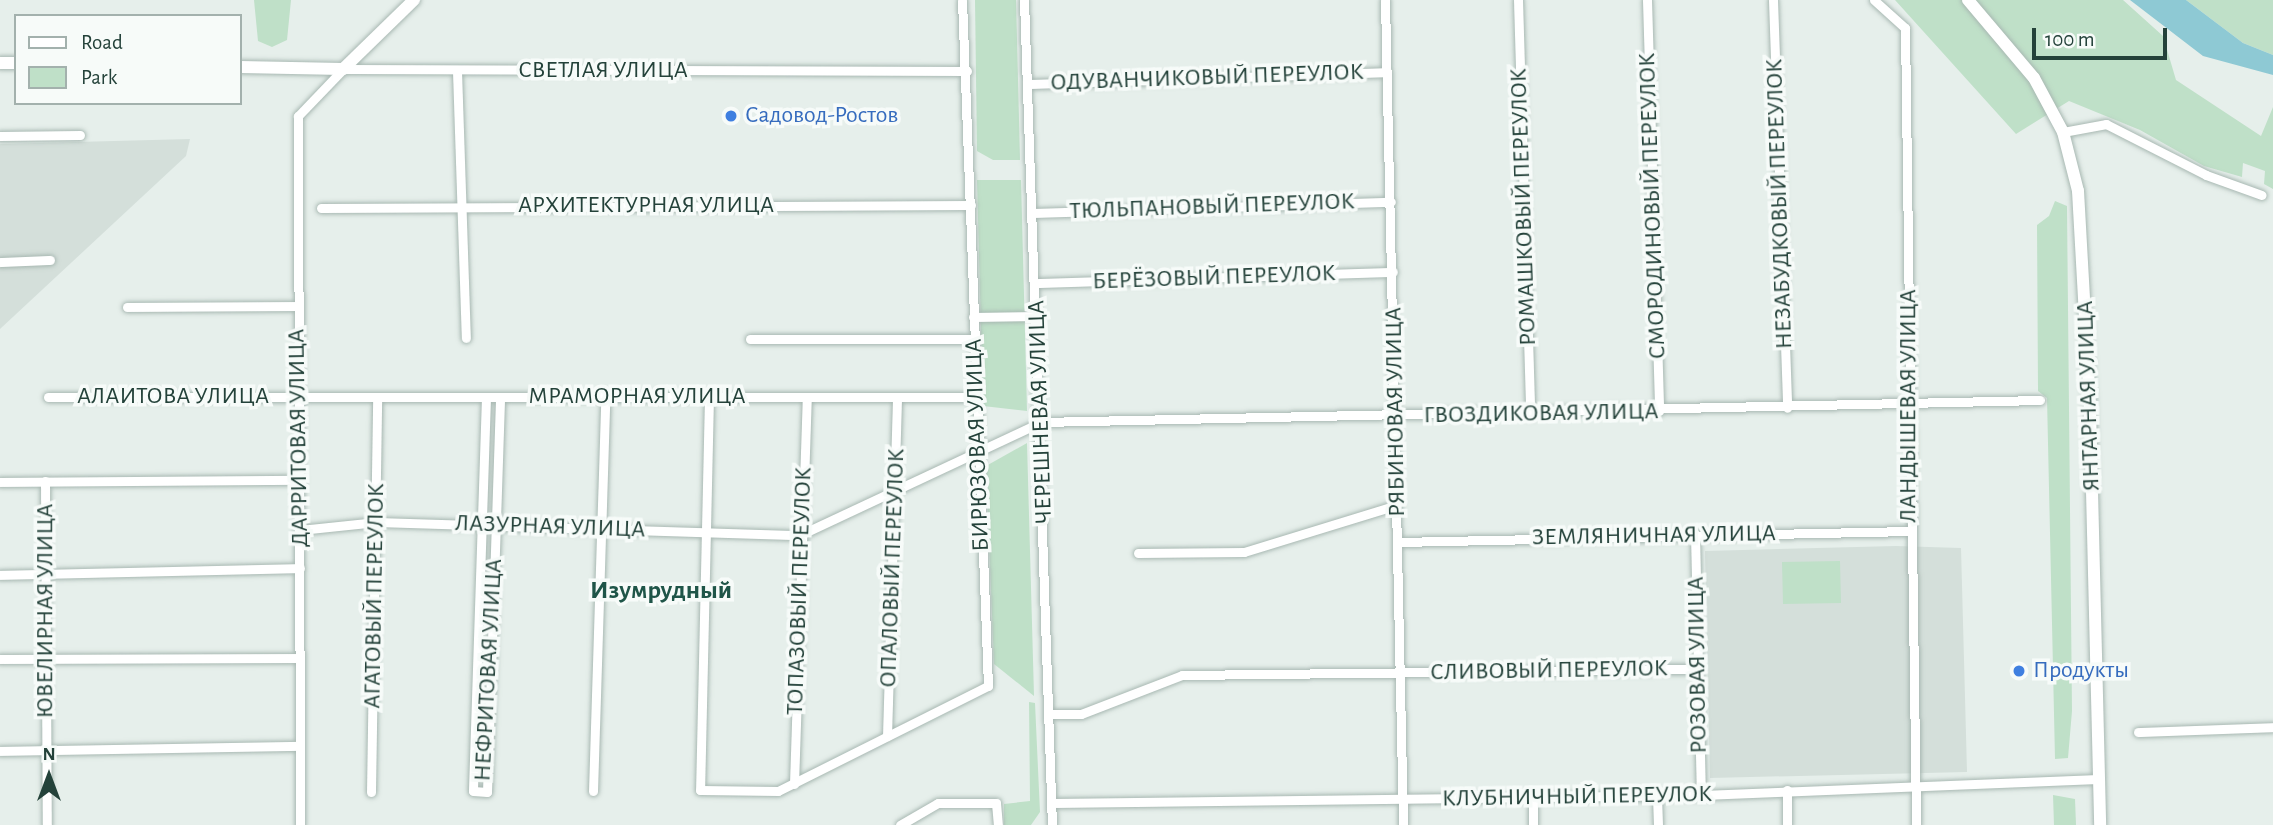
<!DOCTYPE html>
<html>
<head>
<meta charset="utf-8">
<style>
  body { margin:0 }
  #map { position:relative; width:2273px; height:825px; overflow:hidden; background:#e6efeb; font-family:"Alegreya Sans",sans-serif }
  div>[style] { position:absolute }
  .built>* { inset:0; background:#d4dfda }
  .green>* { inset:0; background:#bfe0c8 }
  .water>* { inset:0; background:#8ec9d4 }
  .roads { filter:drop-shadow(0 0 2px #a8b8b2) drop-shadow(0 0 2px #a8b8b2) }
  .street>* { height:9px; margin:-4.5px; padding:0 4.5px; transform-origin:4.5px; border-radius:4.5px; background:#fff }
  .secondary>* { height:12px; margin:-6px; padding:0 6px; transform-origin:6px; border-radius:6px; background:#fff }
  .dots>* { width:19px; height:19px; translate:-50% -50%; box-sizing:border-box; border:4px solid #f7fbf9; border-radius:50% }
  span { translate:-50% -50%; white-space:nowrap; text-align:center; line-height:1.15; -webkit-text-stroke:7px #f7fbf9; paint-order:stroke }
  .street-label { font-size:24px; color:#24423a }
  .shop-label { font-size:24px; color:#366cbe }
  .left { translate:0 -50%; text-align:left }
  .neighbourhood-label { font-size:26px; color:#1f5548; font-weight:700 }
  .legend { position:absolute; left:14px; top:14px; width:228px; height:91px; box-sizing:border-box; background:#f7fbf9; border:2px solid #a3b1ad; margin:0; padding:9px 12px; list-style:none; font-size:21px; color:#24423a }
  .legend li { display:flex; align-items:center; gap:14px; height:35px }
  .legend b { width:35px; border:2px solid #a3b1ad }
  .north { position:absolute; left:14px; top:741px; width:70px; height:70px; -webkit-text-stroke:5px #f7fbf9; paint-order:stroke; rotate:0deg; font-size:19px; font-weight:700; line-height:28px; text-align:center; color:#24423a }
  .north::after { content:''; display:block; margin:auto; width:24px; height:32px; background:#24423a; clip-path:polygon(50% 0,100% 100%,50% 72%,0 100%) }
  .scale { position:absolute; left:2032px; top:28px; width:135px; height:32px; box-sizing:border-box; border:4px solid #24423a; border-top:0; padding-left:9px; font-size:21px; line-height:24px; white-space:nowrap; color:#24423a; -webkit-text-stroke:5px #f7fbf9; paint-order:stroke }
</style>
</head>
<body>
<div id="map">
  <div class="built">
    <i style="clip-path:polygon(190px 139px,186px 156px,0 329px,0 144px)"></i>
    <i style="clip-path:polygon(1896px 546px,1961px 548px,1967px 772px,1710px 778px,1705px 551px)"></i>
  </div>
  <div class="green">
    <i style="clip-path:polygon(254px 0,291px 0,287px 40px,272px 47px,258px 41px)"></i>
    <i style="clip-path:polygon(975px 0,1016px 0,1020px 160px,993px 160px,977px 151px)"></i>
    <i style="clip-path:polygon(1895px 0,2123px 0,2163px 36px,2176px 80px,2261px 136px,2273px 107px,2273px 189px,2264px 184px,2265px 171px,2243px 163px,2242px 177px,2204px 166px,2140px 130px,2069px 101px,2016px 134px)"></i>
    <i style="clip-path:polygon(2186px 0,2273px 0,2273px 55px,2243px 43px)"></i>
    <i style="clip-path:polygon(977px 180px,1021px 180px,1027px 411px,983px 406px)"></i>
    <i style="clip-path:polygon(2055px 201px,2067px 206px,2072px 711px,2068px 758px,2055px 759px,2047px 398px,2038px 391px,2037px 225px,2049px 216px)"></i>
    <i style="clip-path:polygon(1027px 443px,1034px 696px,994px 664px,986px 466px)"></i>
    <i style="clip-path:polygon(1840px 561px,1841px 603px,1783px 604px,1782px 562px)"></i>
    <i style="clip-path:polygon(1029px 702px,1035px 703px,1040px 812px,1031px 825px,1004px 825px,1004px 804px,1030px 801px)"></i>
    <i style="clip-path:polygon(2053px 795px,2075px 799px,2076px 825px,2054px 825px)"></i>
  </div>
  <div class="water">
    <i style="clip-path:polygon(2130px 0,2186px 0,2243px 43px,2273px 55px,2273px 75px,2203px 56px)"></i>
  </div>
  <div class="roads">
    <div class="street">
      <i style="left:1024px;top:0;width:825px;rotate:88.06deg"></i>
      <i style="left:1385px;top:0;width:825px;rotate:88.75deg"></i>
      <i style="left:1518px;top:0;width:415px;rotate:88.3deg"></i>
      <i style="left:1647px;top:0;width:411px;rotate:88.3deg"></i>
      <i style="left:1773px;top:0;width:408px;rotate:88deg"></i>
      <i style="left:1874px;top:0;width:42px;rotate:42.1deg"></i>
      <i style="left:1905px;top:28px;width:797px;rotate:89.21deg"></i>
      <i style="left:457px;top:71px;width:267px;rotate:88.1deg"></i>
      <i style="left:1027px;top:84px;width:360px;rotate:-1.9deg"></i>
      <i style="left:2063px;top:132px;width:44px;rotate:-10.5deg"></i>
      <i style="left:2106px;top:124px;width:112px;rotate:27deg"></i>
      <i style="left:2206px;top:175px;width:59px;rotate:19.7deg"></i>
      <i style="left:0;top:136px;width:80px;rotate:-0.7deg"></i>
      <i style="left:321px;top:208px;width:650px;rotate:-0.26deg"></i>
      <i style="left:1033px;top:213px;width:358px;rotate:-1.8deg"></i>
      <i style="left:0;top:262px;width:50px;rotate:-2.3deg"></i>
      <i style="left:1036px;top:283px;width:357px;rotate:-1.8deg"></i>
      <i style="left:127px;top:307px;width:170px;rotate:-0.3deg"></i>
      <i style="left:973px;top:317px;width:64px;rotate:-0.9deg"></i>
      <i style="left:750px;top:339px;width:224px"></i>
      <i style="left:48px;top:397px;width:928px"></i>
      <i style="left:486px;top:397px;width:394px;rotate:91.9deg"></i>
      <i style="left:473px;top:791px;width:14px;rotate:4deg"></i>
      <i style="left:487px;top:792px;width:395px;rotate:-88.1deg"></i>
      <i style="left:709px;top:397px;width:393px;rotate:91.3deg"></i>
      <i style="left:700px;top:790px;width:78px;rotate:0.7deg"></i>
      <i style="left:778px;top:791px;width:235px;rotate:-26.6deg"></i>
      <i style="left:988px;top:686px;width:686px;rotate:-92.17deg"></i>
      <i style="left:45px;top:481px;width:344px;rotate:89.7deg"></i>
      <i style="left:0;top:482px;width:300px;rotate:-0.4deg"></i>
      <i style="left:300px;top:530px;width:77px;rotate:-5.9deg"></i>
      <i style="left:377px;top:522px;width:423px;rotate:1.8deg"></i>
      <i style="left:800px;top:535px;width:266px;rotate:-25.1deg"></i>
      <i style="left:1041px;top:422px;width:999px;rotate:-1.26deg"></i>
      <i style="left:1695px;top:534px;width:261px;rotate:88.7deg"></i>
      <i style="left:1398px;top:542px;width:511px;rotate:-1.23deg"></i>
      <i style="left:1138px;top:553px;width:106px;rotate:-0.5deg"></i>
      <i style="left:1244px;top:552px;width:160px;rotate:-17.1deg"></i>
      <i style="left:0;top:575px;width:300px;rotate:-1.3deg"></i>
      <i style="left:0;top:659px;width:300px;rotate:-0.2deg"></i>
      <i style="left:1052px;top:714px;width:29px"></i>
      <i style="left:1081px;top:714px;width:108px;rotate:-21.1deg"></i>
      <i style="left:1182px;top:675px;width:515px;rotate:-0.67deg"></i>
      <i style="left:2138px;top:732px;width:135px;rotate:-2.1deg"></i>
      <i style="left:887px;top:736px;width:337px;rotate:-88.3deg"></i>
      <i style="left:0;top:751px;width:300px;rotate:-1deg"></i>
      <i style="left:794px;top:784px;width:386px;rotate:-88.1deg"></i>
      <i style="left:1787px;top:790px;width:35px;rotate:90deg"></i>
      <i style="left:593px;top:791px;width:392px;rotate:-88.2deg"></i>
      <i style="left:371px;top:792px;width:393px;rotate:-89.1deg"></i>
      <i style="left:1657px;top:796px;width:29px;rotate:88deg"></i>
      <i style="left:1533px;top:799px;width:26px;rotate:90deg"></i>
      <i style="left:1053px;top:803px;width:648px;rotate:-0.71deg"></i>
      <i style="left:1701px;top:795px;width:399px;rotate:-2.3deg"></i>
      <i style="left:300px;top:825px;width:709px;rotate:-90.16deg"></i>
      <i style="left:298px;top:116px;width:65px;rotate:-46.2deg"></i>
      <i style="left:343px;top:69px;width:624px;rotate:0.18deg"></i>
      <i style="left:900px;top:825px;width:44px;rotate:-30.1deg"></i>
      <i style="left:938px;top:803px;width:58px"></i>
      <i style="left:996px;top:803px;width:22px;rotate:85deg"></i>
    </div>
    <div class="secondary">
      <i style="left:1968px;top:0;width:102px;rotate:49.8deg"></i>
      <i style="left:2034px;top:78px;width:61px;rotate:61.8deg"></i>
      <i style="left:2063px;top:132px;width:61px;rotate:75.7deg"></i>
      <i style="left:2078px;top:191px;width:218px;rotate:86.8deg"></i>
      <i style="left:2090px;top:409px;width:416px;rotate:88.6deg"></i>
      <i style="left:0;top:63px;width:16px"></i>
      <i style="left:240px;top:67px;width:103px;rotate:1.1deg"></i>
      <i style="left:343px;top:69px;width:99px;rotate:-44.2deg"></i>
    </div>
  </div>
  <div class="dots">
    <i style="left:731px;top:116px;background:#3f7fe0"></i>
    <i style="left:2019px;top:671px;background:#3f7fe0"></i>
  </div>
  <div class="street-label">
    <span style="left:603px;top:71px">СВЕТЛАЯ УЛИЦА</span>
    <span style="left:1207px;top:78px;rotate:-2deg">ОДУВАНЧИКОВЫЙ ПЕРЕУЛОК</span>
    <span style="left:1780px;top:204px;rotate:-92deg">НЕЗАБУДКОВЫЙ ПЕРЕУЛОК</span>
    <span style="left:646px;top:206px">АРХИТЕКТУРНАЯ УЛИЦА</span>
    <span style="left:1653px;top:206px;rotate:-92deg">СМОРОДИНОВЫЙ ПЕРЕУЛОК</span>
    <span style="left:1212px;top:207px;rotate:-2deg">ТЮЛЬПАНОВЫЙ ПЕРЕУЛОК</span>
    <span style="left:1524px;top:207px;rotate:-92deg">РОМАШКОВЫЙ ПЕРЕУЛОК</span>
    <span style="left:1214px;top:278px;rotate:-2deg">БЕРЁЗОВЫЙ ПЕРЕУЛОК</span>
    <span style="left:2089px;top:396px;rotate:-92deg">ЯНТАРНАЯ УЛИЦА</span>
    <span style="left:173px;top:397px">АЛАИТОВА УЛИЦА</span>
    <span style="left:637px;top:397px">МРАМОРНАЯ УЛИЦА</span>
    <span style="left:1909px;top:406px;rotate:-90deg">ЛАНДЫШЕВАЯ УЛИЦА</span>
    <span style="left:1041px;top:412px;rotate:-92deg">ЧЕРЕШНЕВАЯ УЛИЦА</span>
    <span style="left:1396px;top:412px;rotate:-91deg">РЯБИНОВАЯ УЛИЦА</span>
    <span style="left:1541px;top:414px;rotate:-1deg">ГВОЗДИКОВАЯ УЛИЦА</span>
    <span style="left:299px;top:438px;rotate:-91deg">ДАРРИТОВАЯ УЛИЦА</span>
    <span style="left:978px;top:445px;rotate:-92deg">БИРЮЗОВАЯ УЛИЦА</span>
    <span style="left:550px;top:527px;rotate:2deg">ЛАЗУРНАЯ УЛИЦА</span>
    <span style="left:1654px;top:536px;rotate:-1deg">ЗЕМЛЯНИЧНАЯ УЛИЦА</span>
    <span style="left:893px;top:568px;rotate:-88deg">ОПАЛОВЫЙ ПЕРЕУЛОК</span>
    <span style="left:800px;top:591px;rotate:-88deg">ТОПАЗОВЫЙ ПЕРЕУЛОК</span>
    <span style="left:375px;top:596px;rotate:-89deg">АГАТОВЫЙ ПЕРЕУЛОК</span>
    <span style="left:46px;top:611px;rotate:-90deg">ЮВЕЛИРНАЯ УЛИЦА</span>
    <span style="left:1698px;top:665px;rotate:-91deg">РОЗОВАЯ УЛИЦА</span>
    <span style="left:489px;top:670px;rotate:-87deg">НЕФРИТОВАЯ УЛИЦА</span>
    <span style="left:1549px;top:671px;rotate:-1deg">СЛИВОВЫЙ ПЕРЕУЛОК</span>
    <span style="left:1577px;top:797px;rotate:-1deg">КЛУБНИЧНЫЙ ПЕРЕУЛОК</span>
  </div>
  <div class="shop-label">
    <span class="left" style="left:745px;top:116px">Садовод-Ростов</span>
    <span class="left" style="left:2033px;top:671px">Продукты</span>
  </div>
  <div class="neighbourhood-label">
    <span style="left:661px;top:591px">Изумрудный</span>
  </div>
  <ul class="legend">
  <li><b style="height:9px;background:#fff"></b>Road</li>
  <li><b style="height:19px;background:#bfe0c8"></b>Park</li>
  </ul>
  <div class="north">N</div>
  <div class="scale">100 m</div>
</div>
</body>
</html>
